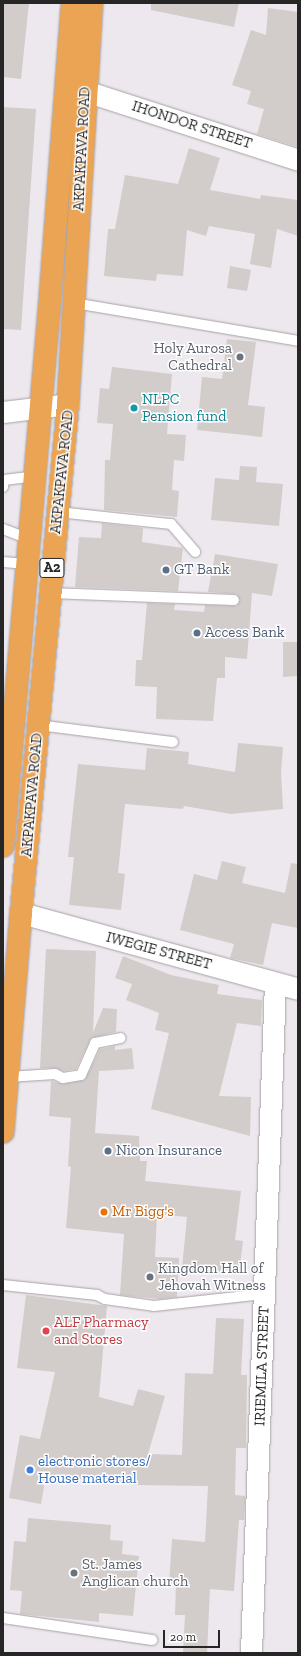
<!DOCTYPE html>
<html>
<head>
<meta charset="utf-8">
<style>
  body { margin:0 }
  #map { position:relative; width:301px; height:1656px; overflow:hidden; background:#ede8ed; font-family:"Zilla Slab",serif }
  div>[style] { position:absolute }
  .building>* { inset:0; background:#d2ccca }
  .roads { filter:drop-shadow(0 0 1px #a6a1a5) drop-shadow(0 0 1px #a6a1a5) }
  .service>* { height:10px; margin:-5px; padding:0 5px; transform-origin:5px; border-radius:5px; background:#fff }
  .minor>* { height:21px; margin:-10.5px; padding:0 10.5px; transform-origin:10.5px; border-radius:10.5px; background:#fff }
  .trunk>* { height:22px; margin:-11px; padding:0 11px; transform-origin:11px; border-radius:11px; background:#eaa454 }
  .dots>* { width:11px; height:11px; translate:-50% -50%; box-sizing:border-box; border:2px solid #fff; border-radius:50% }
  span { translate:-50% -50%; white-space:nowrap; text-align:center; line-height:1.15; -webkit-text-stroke:3px #fff; paint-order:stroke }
  .shield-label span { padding:1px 3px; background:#fff; border:1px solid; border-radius:3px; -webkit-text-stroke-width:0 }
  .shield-label { font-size:14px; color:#272627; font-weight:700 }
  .street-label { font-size:15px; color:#272627 }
  .worship-label { font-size:15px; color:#5b616d }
  .right { translate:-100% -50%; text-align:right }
  .left { translate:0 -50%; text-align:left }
  .culture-label { font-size:15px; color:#0d838f }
  .service-label { font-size:15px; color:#4e5e75 }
  .food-label { font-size:15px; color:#c56008 }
  .health-label { font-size:15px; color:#be3a42 }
  .shop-label { font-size:15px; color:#366cbe }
  .frame { position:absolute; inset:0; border:4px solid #272627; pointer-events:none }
  .scale { position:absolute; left:163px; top:1630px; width:57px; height:18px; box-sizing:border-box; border:2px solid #272627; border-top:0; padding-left:5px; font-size:12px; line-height:14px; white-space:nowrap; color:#272627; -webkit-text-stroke:3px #fff; paint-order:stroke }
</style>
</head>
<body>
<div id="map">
  <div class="building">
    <i style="clip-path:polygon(3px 3px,29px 3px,21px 79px,3px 77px)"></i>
    <i style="clip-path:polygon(151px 3px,239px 3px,234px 27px,151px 10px)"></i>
    <i style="clip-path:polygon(268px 8px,298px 12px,298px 147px,257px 134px,264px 109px,247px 104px,251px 91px,232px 85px,251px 30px,266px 35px)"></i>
    <i style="clip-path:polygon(3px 107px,36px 109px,21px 330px,3px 329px)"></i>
    <i style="clip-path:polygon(189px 148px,220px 158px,210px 190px,260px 199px,261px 195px,298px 200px,298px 236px,277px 229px,271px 268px,250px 264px,255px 234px,209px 226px,206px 236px,187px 230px,183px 276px,157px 274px,156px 281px,104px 276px,108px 229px,115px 229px,125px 175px,178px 184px)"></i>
    <i style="clip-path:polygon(230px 266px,251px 270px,247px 291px,227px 288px)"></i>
    <i style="clip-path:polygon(227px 339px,256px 342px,248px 405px,265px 407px,262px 437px,197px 430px,202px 377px,222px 379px)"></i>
    <i style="clip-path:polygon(112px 367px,172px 374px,167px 434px,186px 435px,184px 461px,174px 460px,172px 490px,179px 491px,177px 517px,104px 510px,105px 460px,110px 460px,113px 424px,97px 423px,100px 388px,109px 389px)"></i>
    <i style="clip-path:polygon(240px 466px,257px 467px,256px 482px,283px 484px,279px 526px,211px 520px,215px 478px,239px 480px)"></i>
    <i style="clip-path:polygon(102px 523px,143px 528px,142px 542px,183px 548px,178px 591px,75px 587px,79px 537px,101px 538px)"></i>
    <i style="clip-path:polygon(215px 554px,278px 564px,272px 596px,252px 593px,247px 659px,225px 657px,225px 678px,217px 678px,213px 721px,156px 719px,157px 687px,135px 686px,136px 660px,142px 660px,147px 603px,175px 604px,174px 610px,204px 612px,205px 605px,237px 606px,240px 600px,237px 594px,208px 592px)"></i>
    <i style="clip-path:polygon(283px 642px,298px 642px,298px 676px,283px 677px)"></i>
    <i style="clip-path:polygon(238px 743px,283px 747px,281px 773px,283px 809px,231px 814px,184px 806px,183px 809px,125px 804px,118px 873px,125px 874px,121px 910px,69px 905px,74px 857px,68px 857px,78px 764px,145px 770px,147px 748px,189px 752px,188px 764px,235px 772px)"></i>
    <i style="clip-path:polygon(222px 861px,246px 867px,242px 883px,285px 893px,291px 863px,298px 864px,298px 928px,272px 923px,263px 965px,230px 958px,234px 944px,180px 930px,194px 874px,217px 880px)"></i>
    <i style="clip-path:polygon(46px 949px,96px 951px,93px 1033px,103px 1008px,117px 1009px,116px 1032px,91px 1038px,76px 1069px,64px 1071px,55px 1068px,40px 1068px)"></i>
    <i style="clip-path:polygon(123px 956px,171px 975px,219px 985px,217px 994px,262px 1000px,261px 1026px,237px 1023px,219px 1096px,251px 1097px,250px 1136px,151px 1109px,169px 1033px,155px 1030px,159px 1013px,126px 1000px,132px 984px,115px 978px)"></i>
    <i style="clip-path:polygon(115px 1046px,115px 1050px,132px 1048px,134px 1069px,99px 1071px,95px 1133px,139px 1136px,140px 1161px,147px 1161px,145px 1181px,241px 1191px,235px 1240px,243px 1241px,239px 1274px,182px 1268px,187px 1217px,157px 1214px,155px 1257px,179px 1258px,177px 1297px,160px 1299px,120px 1295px,124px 1234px,66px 1228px,71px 1167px,68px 1166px,71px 1118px,49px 1116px,51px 1081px,64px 1084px,85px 1080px,100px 1049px)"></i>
    <i style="clip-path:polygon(26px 1295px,107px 1306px,99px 1397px,133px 1406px,138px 1389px,165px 1396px,148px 1454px,182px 1455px,185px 1373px,213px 1374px,216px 1318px,244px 1319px,241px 1375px,247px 1375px,246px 1448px,236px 1448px,235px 1495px,245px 1496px,244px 1520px,239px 1520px,234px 1591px,210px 1589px,207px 1653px,183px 1653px,185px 1615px,175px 1615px,176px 1585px,169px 1584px,172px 1539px,205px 1542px,208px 1486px,136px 1485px,46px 1475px,41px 1504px,9px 1498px,20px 1435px,40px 1439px,55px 1372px,17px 1368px)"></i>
    <i style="clip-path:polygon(28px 1518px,111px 1525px,110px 1540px,123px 1541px,122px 1554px,139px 1556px,133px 1616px,99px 1613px,99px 1622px,20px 1614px,22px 1591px,10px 1590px,14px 1541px,26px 1542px)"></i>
  </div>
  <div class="roads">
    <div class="service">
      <i style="left:74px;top:303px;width:227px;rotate:9.6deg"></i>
      <i style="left:3px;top:487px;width:7px;rotate:-82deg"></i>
      <i style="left:4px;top:480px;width:31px;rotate:-7deg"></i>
      <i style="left:58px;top:512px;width:114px;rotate:6.1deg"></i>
      <i style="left:171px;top:524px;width:37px;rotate:49deg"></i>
      <i style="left:3px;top:529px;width:28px;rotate:21deg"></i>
      <i style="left:3px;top:562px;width:24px;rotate:5deg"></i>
      <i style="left:50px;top:593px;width:184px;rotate:2.2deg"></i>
      <i style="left:38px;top:725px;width:136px;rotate:7.2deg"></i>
      <i style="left:8px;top:1077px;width:47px;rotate:-3.7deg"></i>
      <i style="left:55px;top:1074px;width:9px;rotate:27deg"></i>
      <i style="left:63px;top:1078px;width:18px;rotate:-9deg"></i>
      <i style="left:81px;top:1075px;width:35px;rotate:-66deg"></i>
      <i style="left:95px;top:1043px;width:26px;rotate:-11deg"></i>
      <i style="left:3px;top:1285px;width:95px;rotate:6.1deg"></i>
      <i style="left:97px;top:1295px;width:9px;rotate:27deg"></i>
      <i style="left:105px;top:1299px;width:49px;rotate:8.1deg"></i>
      <i style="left:154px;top:1306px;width:112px;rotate:-6.2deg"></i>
      <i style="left:3px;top:1618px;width:151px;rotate:8.4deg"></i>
    </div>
    <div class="minor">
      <i style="left:85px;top:91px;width:224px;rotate:17.9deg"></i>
      <i style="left:3px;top:412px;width:65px;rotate:-7deg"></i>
      <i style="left:21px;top:913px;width:287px;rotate:15.3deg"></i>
      <i style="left:251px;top:1653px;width:670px;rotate:-87.95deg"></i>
    </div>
    <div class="trunk">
      <i style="left:3px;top:846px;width:536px;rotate:-85.08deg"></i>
      <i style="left:49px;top:312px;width:310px;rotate:-85.7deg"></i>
      <i style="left:3px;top:1132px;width:220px;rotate:-85.3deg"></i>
      <i style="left:21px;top:913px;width:511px;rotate:-84.72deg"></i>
      <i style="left:68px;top:404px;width:402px;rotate:-86.6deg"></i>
    </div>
  </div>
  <div class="dots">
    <i style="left:240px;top:357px;background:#6b7280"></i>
    <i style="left:134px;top:408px;background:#0f9aa8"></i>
    <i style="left:166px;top:570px;background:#5c6f8a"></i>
    <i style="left:197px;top:633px;background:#5c6f8a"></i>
    <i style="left:108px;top:1151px;background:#5c6f8a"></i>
    <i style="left:104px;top:1212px;background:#e8710a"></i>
    <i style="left:150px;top:1277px;background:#6b7280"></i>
    <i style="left:46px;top:1331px;background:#e0444e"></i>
    <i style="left:30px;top:1470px;background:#3f7fe0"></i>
    <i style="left:74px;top:1573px;background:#6b7280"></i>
  </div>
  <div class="shield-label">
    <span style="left:52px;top:568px">A2</span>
  </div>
  <div class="street-label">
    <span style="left:192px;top:125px;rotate:18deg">IHONDOR STREET</span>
    <span style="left:82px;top:149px;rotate:-87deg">AKPAKPAVA ROAD</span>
    <span style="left:62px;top:472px;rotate:-84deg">AKPAKPAVA ROAD</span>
    <span style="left:32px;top:795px;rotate:-85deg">AKPAKPAVA ROAD</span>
    <span style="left:159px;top:951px;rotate:15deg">IWEGIE STREET</span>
    <span style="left:262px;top:1366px;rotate:-88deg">IRIEMILA STREET</span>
  </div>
  <div class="worship-label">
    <span class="right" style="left:232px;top:357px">Holy Aurosa<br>Cathedral</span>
    <span class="left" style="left:158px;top:1277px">Kingdom Hall of<br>Jehovah Witness</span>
    <span class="left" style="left:82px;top:1573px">St. James<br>Anglican church</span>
  </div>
  <div class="culture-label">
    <span class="left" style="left:142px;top:408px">NLPC<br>Pension fund</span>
  </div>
  <div class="service-label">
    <span class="left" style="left:174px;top:570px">GT Bank</span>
    <span class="left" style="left:205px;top:633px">Access Bank</span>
    <span class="left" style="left:116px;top:1151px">Nicon Insurance</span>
  </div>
  <div class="food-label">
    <span class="left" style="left:112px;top:1212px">Mr Bigg's</span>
  </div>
  <div class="health-label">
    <span class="left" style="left:54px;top:1331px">ALF Pharmacy<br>and Stores</span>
  </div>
  <div class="shop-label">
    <span class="left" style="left:38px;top:1470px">electronic stores/<br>House material</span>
  </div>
  <div class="frame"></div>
  <div class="scale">20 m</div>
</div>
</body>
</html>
